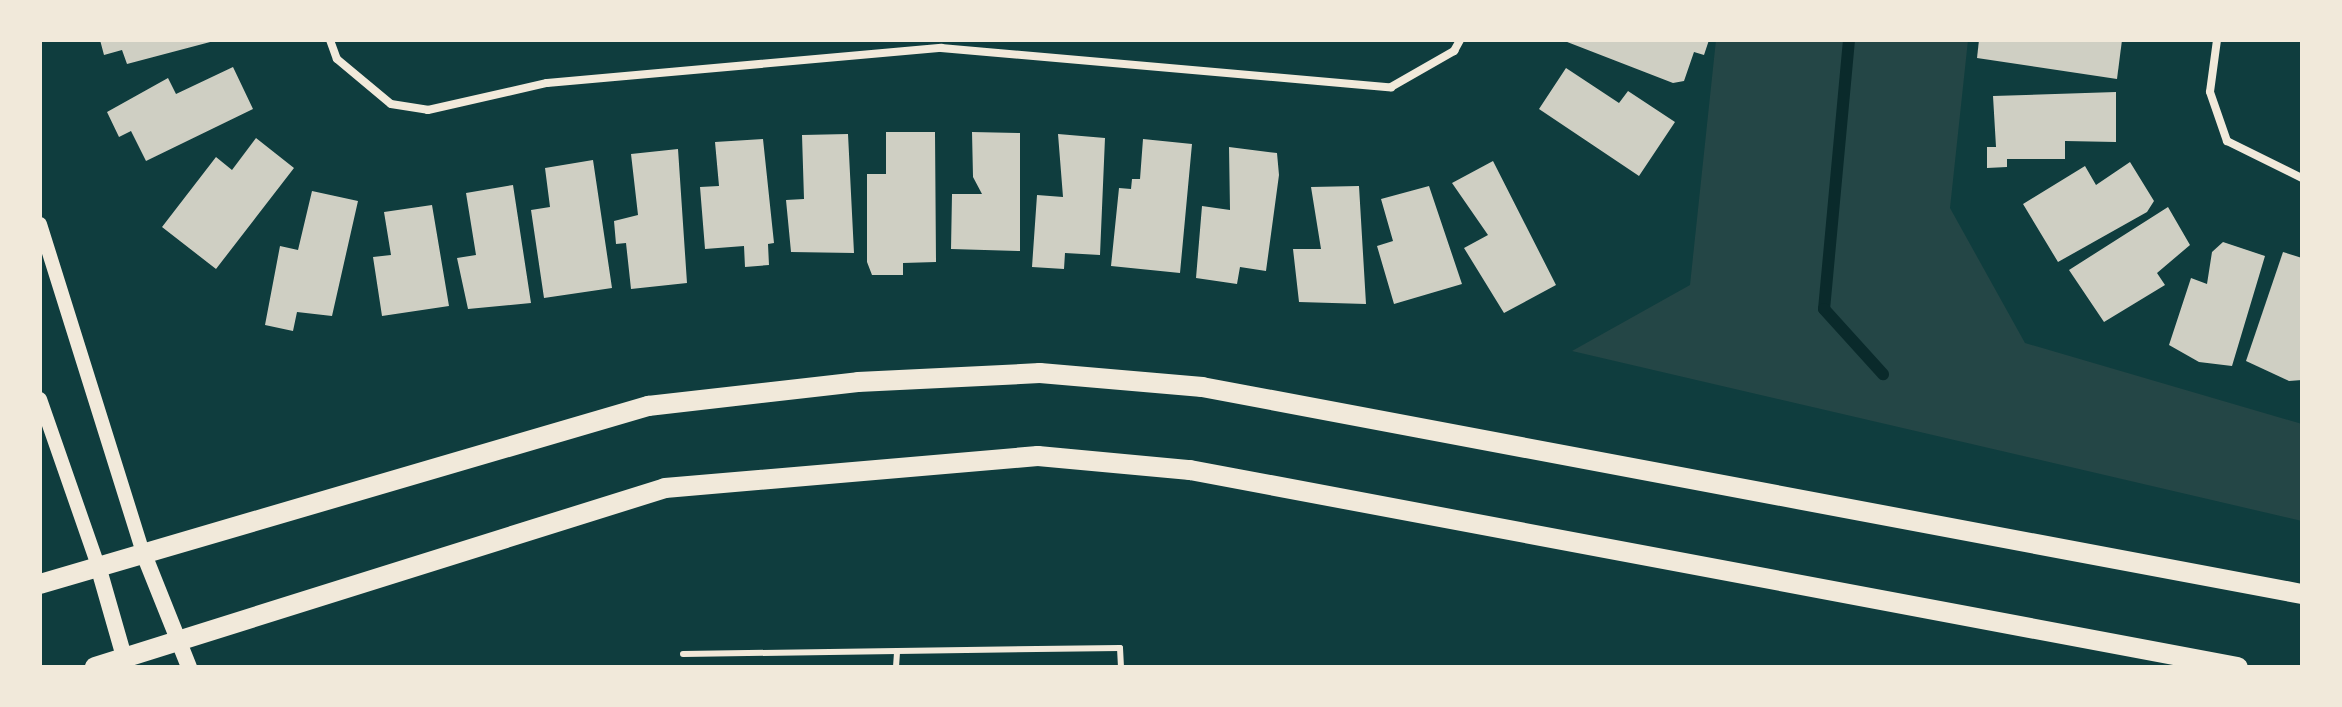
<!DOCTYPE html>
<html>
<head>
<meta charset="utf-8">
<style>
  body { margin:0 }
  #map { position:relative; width:2342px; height:707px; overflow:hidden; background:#0f3d3e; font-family:"Nunito Sans",sans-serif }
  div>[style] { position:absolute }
  .green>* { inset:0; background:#244646 }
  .stream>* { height:12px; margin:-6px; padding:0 6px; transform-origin:6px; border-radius:6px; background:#0a2a2b }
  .building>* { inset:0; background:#cfcfc3 }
  .service>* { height:6px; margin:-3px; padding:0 3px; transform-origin:3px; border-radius:3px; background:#f1e9da }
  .minor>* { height:8px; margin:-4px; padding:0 4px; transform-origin:4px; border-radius:4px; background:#f1e9da }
  .tertiary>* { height:14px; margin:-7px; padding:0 7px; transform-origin:7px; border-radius:7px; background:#f1e9da }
  .secondary>* { height:16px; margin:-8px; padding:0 8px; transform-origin:8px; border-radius:8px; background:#f1e9da }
  .primary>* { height:20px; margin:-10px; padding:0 10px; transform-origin:10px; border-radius:10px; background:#f1e9da }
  span { translate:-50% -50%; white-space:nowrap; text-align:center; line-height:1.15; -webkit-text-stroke:6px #f1e9da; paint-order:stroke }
  .frame { position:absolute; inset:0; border:42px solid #f1e9da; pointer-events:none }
</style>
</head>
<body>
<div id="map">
  <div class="green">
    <i style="clip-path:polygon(1716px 40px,1968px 40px,1950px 208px,2025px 343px,2302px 424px,2302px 521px,1572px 351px,1690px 285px)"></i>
  </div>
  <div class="stream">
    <i style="left:1849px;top:40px;width:270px;rotate:95.3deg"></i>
    <i style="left:1824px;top:309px;width:88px;rotate:47.8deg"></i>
  </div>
  <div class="building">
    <i style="clip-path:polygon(100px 40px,214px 40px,214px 41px,127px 64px,122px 50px,104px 55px)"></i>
    <i style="clip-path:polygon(1562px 40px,1709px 40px,1704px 55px,1694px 52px,1684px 81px,1673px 83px)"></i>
    <i style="clip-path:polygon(1979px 40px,2122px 40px,2117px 79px,1977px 58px)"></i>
    <i style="clip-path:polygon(233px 67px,253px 109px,146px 161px,131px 131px,119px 137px,107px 112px,168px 78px,176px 94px)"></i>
    <i style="clip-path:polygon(1566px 68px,1619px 103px,1628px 91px,1675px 122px,1639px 176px,1539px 109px)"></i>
    <i style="clip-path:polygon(2116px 92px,2116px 142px,2065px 141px,2065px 159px,2007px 159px,2007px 167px,1987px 168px,1987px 147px,1996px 147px,1993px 96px)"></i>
    <i style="clip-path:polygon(886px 132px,935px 132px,936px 262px,903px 263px,903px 275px,872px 275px,867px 262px,867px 174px,886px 174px)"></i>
    <i style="clip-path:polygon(972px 132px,1020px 133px,1020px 251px,951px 249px,952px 194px,982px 194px,973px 177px)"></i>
    <i style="clip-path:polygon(848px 134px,854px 253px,791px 252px,786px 200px,804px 199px,802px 135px)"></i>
    <i style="clip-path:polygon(1058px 134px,1105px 138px,1100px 255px,1065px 253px,1064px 269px,1032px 267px,1037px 195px,1063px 197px)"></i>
    <i style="clip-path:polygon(256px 138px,294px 168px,216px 269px,162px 227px,216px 157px,232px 170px)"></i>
    <i style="clip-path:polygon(763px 139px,774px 243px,768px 244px,769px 265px,745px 267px,744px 246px,705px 249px,700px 187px,719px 186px,715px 142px)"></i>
    <i style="clip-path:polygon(1143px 139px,1192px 144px,1180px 273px,1111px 266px,1119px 188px,1131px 189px,1132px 179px,1140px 179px)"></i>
    <i style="clip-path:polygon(1229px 147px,1277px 153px,1279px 175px,1266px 271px,1240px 267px,1237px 284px,1196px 278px,1202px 206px,1230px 210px)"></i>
    <i style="clip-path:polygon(678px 149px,687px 283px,631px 289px,626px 243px,616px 244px,614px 221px,638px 215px,631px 154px)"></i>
    <i style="clip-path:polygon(593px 160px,612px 288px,544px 298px,531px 210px,550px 207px,545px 168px)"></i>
    <i style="clip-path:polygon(1493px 161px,1556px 285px,1504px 313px,1464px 248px,1488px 235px,1452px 183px)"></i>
    <i style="clip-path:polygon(2130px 162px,2154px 201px,2147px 212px,2058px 262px,2023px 204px,2085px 166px,2096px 185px)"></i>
    <i style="clip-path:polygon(513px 185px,531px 303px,468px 309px,457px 258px,476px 255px,466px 193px)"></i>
    <i style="clip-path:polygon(1359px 186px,1366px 304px,1299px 302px,1293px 249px,1321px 249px,1311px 187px)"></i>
    <i style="clip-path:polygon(1429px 186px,1462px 284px,1394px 304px,1377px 246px,1393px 241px,1381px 199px)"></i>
    <i style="clip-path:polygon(312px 191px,358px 201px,332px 316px,297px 312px,293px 331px,265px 325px,280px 246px,298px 250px)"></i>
    <i style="clip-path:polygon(432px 205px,449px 306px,382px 316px,373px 257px,391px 255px,384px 212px)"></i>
    <i style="clip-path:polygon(2168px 207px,2190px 245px,2157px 273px,2165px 285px,2104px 322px,2069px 270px)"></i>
    <i style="clip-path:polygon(2223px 242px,2265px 256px,2232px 366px,2199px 362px,2169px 345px,2191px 278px,2207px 284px,2212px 252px)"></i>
    <i style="clip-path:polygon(2283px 252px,2302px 258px,2302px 380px,2289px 381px,2246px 361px)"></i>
  </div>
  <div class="service">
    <i style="left:683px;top:654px;width:214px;rotate:-0.8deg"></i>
    <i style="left:896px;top:667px;width:16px;rotate:-86deg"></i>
    <i style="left:897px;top:651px;width:223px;rotate:-0.8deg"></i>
    <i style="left:1120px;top:648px;width:19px;rotate:87deg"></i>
  </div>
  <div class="minor">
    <i style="left:330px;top:40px;width:20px;rotate:70deg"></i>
    <i style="left:337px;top:59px;width:70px;rotate:39.8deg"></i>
    <i style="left:391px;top:104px;width:37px;rotate:9deg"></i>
    <i style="left:428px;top:110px;width:122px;rotate:-12.8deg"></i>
    <i style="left:547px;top:83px;width:396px;rotate:-5.1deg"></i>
    <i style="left:941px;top:48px;width:452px;rotate:5deg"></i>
    <i style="left:1391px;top:87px;width:73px;rotate:-29.7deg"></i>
    <i style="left:1454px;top:51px;width:13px;rotate:-61deg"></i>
    <i style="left:2217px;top:40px;width:52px;rotate:97.7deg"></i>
    <i style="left:2210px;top:92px;width:52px;rotate:70.9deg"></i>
    <i style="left:2227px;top:141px;width:84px;rotate:26.3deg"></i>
  </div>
  <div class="tertiary">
    <i style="left:40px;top:224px;width:344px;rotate:72.6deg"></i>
    <i style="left:40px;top:399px;width:177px;rotate:70.8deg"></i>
  </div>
  <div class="secondary">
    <i style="left:143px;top:552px;width:124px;rotate:68.2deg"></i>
    <i style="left:98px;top:566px;width:105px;rotate:74deg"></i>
  </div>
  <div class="primary">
    <i style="left:40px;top:584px;width:634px;rotate:-16.32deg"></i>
    <i style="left:648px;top:406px;width:211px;rotate:-6.5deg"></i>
    <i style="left:858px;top:382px;width:182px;rotate:-2.8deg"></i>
    <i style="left:1040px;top:373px;width:163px;rotate:4.9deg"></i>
    <i style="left:1202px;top:387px;width:1119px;rotate:10.66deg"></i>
    <i style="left:95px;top:667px;width:597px;rotate:-17.43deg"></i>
    <i style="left:665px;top:488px;width:374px;rotate:-4.9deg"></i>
    <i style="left:1038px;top:456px;width:153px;rotate:5.3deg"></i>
    <i style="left:1190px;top:470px;width:1066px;rotate:10.65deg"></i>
  </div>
  <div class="frame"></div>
</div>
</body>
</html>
